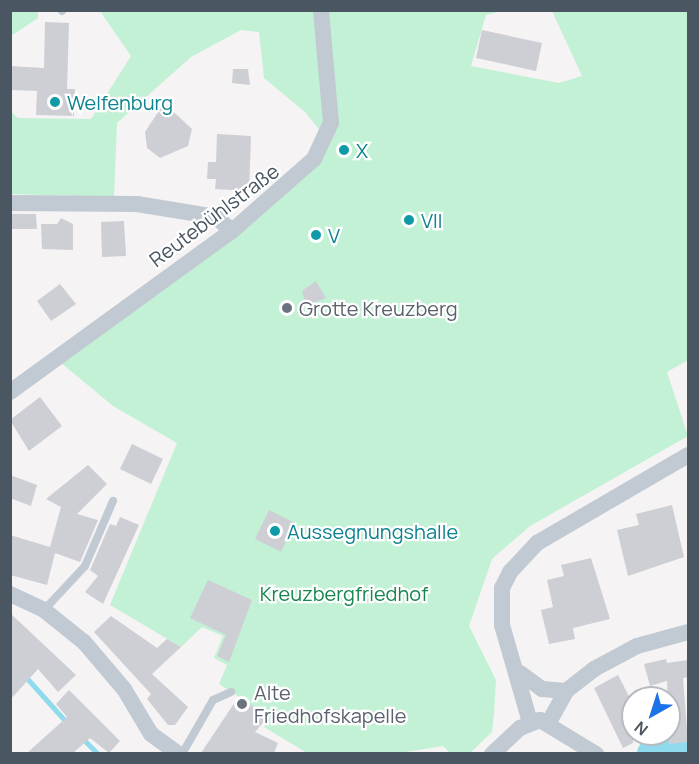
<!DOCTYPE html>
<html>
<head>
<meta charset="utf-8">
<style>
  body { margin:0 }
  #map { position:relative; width:699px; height:764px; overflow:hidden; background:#f5f3f3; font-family:Manrope,sans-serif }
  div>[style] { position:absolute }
  .green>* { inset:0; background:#c3f1d5 }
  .stream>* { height:5px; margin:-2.5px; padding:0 2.5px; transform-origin:2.5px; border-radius:2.5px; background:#90daee }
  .river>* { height:32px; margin:-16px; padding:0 16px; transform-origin:16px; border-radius:16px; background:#90daee }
  .building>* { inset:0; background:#cdcfd5 }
  .service>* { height:8px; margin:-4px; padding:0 4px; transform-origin:4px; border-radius:4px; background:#c1cad2 }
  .minor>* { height:16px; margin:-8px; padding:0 8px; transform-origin:8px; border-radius:8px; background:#c1cad2 }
  .dots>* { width:16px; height:16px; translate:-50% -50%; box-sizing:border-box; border:3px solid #fff; border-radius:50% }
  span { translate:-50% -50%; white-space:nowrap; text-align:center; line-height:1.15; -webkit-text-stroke:4.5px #fff; paint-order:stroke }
  .culture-label { font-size:20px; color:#0d838f }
  .left { translate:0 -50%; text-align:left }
  .street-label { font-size:20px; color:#4a5661 }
  .worship-label { font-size:20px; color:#5b616d }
  .park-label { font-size:20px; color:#17864f }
  .frame { position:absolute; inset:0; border:12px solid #4a5661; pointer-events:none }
  .north { position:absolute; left:621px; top:686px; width:60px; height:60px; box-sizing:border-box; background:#fff; border:2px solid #b7bbc0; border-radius:50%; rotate:219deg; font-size:16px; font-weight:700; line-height:24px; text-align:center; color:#4a5661 }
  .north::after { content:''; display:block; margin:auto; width:21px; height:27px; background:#1a73e8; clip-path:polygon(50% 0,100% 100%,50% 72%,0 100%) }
</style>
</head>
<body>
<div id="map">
  <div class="green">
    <i style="clip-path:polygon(11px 10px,38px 11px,38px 18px,11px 36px)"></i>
    <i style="clip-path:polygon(100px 11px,502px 11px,486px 15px,471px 66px,559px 83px,582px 76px,552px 11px,688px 11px,688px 360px,667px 372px,688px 436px,530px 526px,492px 559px,469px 626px,496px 680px,494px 714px,492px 732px,470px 753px,450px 753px,443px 746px,393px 754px,307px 753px,264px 727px,270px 717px,219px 684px,227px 665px,214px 658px,223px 636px,202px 627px,181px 647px,110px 605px,177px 443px,113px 406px,60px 362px,232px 231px,327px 139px,305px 112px,264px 78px,259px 32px,241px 30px,191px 57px,117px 123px,114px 197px,11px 194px,10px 111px,18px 118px,91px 119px,131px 56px)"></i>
  </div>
  <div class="stream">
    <i style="left:24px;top:675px;width:66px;rotate:48.1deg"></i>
    <i style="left:81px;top:737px;width:24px;rotate:45deg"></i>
  </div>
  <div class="river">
    <i style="left:653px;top:754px;width:35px;rotate:-8deg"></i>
  </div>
  <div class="building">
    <i style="clip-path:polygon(45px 22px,69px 23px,67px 89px,75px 89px,74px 116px,36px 115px,37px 91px,10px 90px,10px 66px,44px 68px)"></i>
    <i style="clip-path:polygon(482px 30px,542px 43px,536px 71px,476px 58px)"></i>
    <i style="clip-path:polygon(233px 69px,248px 69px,250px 85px,232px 83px)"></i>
    <i style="clip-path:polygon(164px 103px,192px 129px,188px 146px,160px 158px,147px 148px,145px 132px)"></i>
    <i style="clip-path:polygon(217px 134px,251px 136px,249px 191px,215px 189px,216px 179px,207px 179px,208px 162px,216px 162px)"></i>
    <i style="clip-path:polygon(10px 214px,36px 214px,37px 229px,10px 229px)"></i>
    <i style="clip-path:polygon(61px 218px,73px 224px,73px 250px,42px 249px,41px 224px,57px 224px)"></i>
    <i style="clip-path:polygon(124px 221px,126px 256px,102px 257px,101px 222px)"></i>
    <i style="clip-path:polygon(316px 281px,326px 298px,306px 306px,302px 291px)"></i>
    <i style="clip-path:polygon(60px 284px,76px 304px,51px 321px,37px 301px)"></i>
    <i style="clip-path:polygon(40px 397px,62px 426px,29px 451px,10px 420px)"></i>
    <i style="clip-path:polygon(132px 444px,163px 459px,151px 484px,120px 469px)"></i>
    <i style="clip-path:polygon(88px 465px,107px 484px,77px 514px,98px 520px,80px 562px,55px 553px,47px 585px,10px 575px,10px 535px,50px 547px,61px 507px,46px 499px)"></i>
    <i style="clip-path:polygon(10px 475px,37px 485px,31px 506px,10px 498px)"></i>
    <i style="clip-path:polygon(672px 505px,684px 557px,628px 576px,617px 530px,639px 525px,636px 514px)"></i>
    <i style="clip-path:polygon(269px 510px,295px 523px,281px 552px,255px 539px)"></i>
    <i style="clip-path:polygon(120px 517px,139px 525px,103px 604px,85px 592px,98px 576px,90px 570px,110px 524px,116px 526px)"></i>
    <i style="clip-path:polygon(591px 558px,610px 619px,573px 628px,575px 639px,549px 644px,541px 610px,553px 607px,547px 580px,564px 576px,561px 565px)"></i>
    <i style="clip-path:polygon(208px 580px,252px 600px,229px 662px,217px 656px,226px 635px,190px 618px)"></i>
    <i style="clip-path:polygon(10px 613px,76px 675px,58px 692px,38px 669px,10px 700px)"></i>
    <i style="clip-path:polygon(111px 616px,157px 648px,167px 639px,181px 647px,152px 674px,188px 707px,175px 725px,168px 725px,147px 699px,151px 694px,94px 632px)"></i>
    <i style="clip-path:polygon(666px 659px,667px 663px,688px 660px,688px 677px,683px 678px,688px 742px,669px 744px,667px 681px,650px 686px,644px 664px)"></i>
    <i style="clip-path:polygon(618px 675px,633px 704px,633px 743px,623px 748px,594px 688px)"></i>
    <i style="clip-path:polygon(69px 690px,120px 741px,109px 753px,90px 738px,73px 753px,27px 753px,67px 717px,56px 704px)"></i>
    <i style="clip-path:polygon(239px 696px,268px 717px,255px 732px,278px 743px,274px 753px,201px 753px)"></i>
  </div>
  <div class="service">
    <i style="left:62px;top:11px;width:1px;rotate:-45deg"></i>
    <i style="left:44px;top:610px;width:60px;rotate:-47deg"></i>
    <i style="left:85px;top:566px;width:71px;rotate:-66.7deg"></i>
    <i style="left:182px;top:754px;width:62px;rotate:-60.1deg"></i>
    <i style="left:213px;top:700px;width:20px;rotate:-24deg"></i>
  </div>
  <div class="minor">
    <i style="left:10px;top:203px;width:127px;rotate:0.5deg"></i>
    <i style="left:137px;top:204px;width:80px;rotate:9.3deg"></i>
    <i style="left:216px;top:217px;width:21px;rotate:41deg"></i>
    <i style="left:10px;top:392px;width:274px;rotate:-36deg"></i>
    <i style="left:232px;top:231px;width:109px;rotate:-41.3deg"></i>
    <i style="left:314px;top:159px;width:40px;rotate:-65deg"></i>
    <i style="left:331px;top:123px;width:113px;rotate:-95.1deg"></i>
    <i style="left:10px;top:594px;width:38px;rotate:25deg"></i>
    <i style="left:44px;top:610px;width:51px;rotate:38.7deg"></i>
    <i style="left:84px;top:642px;width:62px;rotate:49.6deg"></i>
    <i style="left:124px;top:689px;width:52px;rotate:59deg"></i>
    <i style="left:151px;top:734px;width:34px;rotate:36deg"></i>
    <i style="left:520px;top:673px;width:27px;rotate:36deg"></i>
    <i style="left:542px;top:689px;width:24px;rotate:5deg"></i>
    <i style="left:530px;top:722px;width:101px;rotate:-106.1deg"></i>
    <i style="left:502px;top:625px;width:37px;rotate:-90deg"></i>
    <i style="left:502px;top:588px;width:18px;rotate:-63deg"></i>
    <i style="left:510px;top:572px;width:40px;rotate:-47deg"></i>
    <i style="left:537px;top:543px;width:175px;rotate:-30.2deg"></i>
    <i style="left:549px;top:722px;width:35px;rotate:-61deg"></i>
    <i style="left:566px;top:691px;width:36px;rotate:-38deg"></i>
    <i style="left:594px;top:669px;width:49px;rotate:-28.1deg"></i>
    <i style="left:637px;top:646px;width:53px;rotate:-15.4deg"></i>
    <i style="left:492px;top:754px;width:38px;rotate:-43deg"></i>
    <i style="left:520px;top:728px;width:22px;rotate:-22deg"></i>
    <i style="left:540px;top:720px;width:66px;rotate:31.3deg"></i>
  </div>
  <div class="dots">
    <i style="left:55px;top:102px;background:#0f9aa8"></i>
    <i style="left:344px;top:150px;background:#0f9aa8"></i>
    <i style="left:409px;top:220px;background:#0f9aa8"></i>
    <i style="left:316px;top:235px;background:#0f9aa8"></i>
    <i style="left:287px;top:308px;background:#6b7280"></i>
    <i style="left:275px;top:531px;background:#0f9aa8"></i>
    <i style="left:242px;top:704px;background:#6b7280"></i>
  </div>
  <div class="culture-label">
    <span class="left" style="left:67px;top:102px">Welfenburg</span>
    <span class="left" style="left:356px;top:150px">X</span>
    <span class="left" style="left:421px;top:220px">VII</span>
    <span class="left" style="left:328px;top:235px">V</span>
    <span class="left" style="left:287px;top:531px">Aussegnungshalle</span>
  </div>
  <div class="street-label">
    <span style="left:214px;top:215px;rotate:-37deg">Reutebühlstraße</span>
  </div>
  <div class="worship-label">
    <span class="left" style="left:299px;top:308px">Grotte Kreuzberg</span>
    <span class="left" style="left:254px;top:704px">Alte<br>Friedhofskapelle</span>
  </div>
  <div class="park-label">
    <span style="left:344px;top:593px">Kreuzbergfriedhof</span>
  </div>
  <div class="frame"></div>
  <div class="north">N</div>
</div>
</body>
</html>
